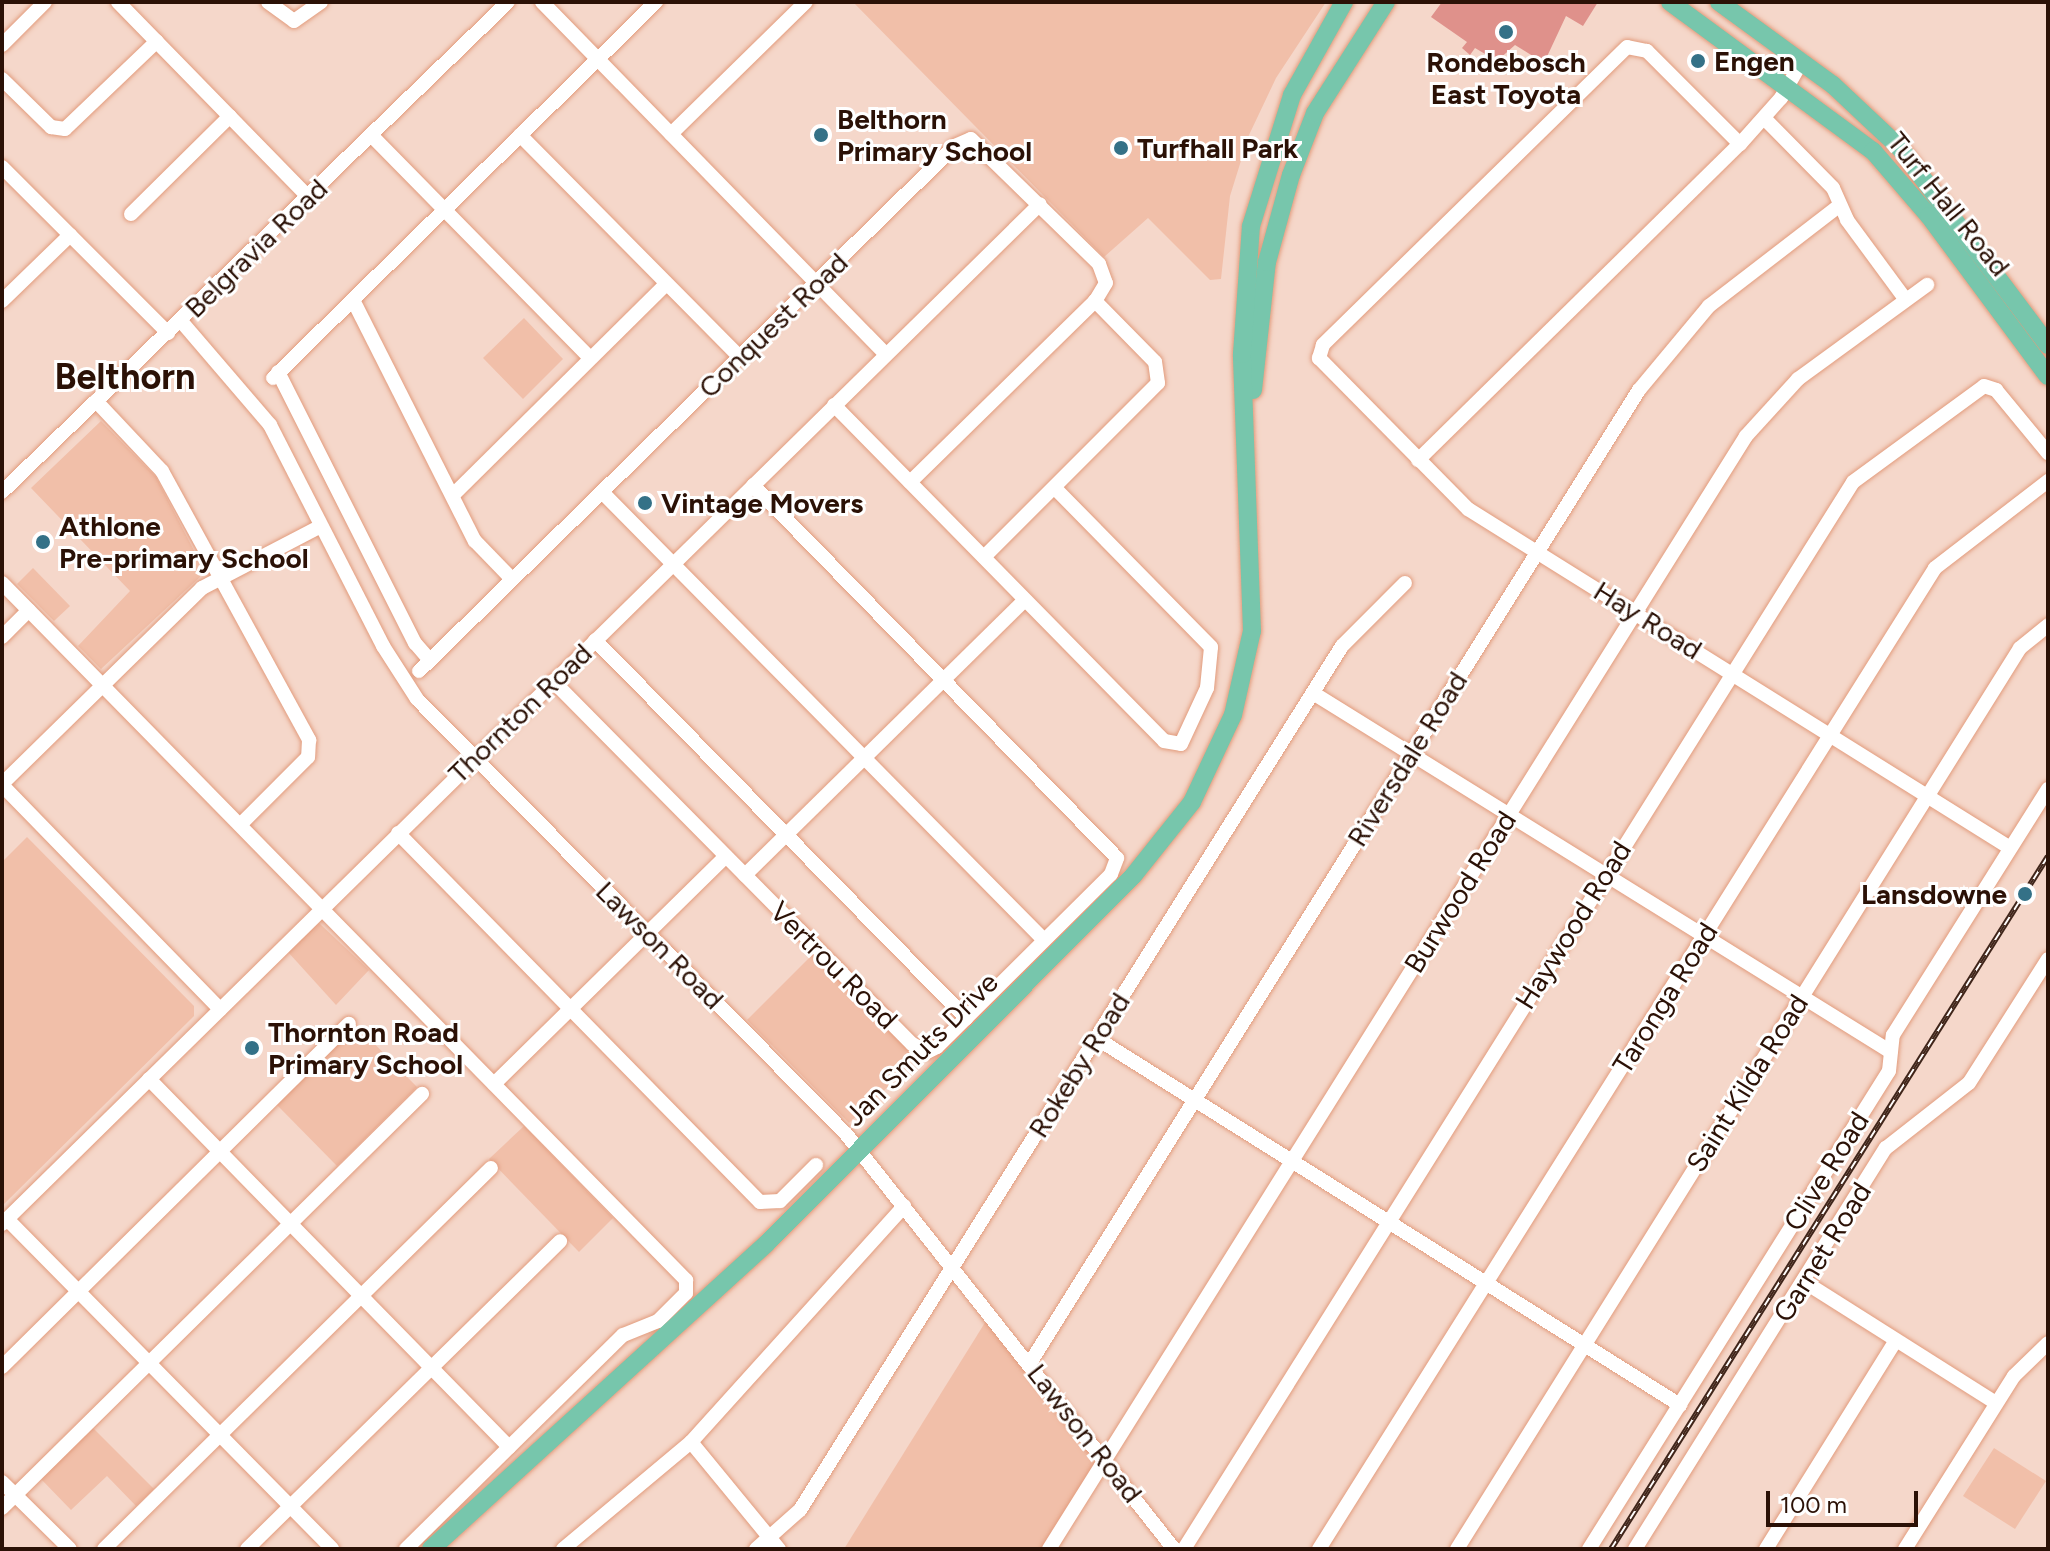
<!DOCTYPE html>
<html>
<head>
<meta charset="utf-8">
<style>
  body { margin:0 }
  #map { position:relative; width:2050px; height:1551px; overflow:hidden; background:#f5d7ca; font-family:Figtree,sans-serif }
  div>[style] { position:absolute }
  .green>* { inset:0; background:#f1bfa9 }
  .building>* { inset:0; background:#df918b }
  .roads { filter:drop-shadow(0 0 2px #e29c7d) drop-shadow(0 0 2px #e29c7d) }
  .minor>* { height:14px; margin:-7px; padding:0 7px; transform-origin:7px; border-radius:7px; background:#fff }
  .major>* { height:18px; margin:-9px; padding:0 9px; transform-origin:9px; border-radius:9px; background:#77c6ac }
  .rail>* { height:6px; margin-top:-3px; transform-origin:0; background:repeating-linear-gradient(90deg,#fff 0 9px,#3f251a 0 18px); box-sizing:border-box; border-block:2px solid #3f251a }
  .dots>* { width:22px; height:22px; translate:-50% -50%; box-sizing:border-box; border:4px solid #fff; border-radius:50% }
  span { translate:-50% -50%; white-space:nowrap; text-align:center; line-height:1.15; -webkit-text-stroke:6px #fff; paint-order:stroke }
  .poi-label { font-size:28px; color:#2b1106; font-weight:700 }
  .left { translate:0 -50%; text-align:left }
  .right { translate:-100% -50%; text-align:right }
  .street-label { font-size:28px; color:#2b1106 }
  .district-label { font-size:36px; color:#2b1106; font-weight:700 }
  .frame { position:absolute; inset:0; border:4px solid #2b1106; pointer-events:none }
  .scale { position:absolute; left:1766px; top:1491px; width:152px; height:36px; box-sizing:border-box; border:4px solid #2b1106; border-top:0; padding-left:10px; font-size:24px; line-height:28px; white-space:nowrap; color:#2b1106; -webkit-text-stroke:6px #fff; paint-order:stroke }
</style>
</head>
<body>
<div id="map">
  <div class="green">
    <i style="clip-path:polygon(853px 2px,1326px 2px,1276px 78px,1249px 135px,1230px 196px,1221px 279px,1210px 280px,1148px 218px,1104px 257px)"></i>
    <i style="clip-path:polygon(524px 318px,563px 359px,523px 399px,483px 358px)"></i>
    <i style="clip-path:polygon(101px 421px,156px 477px,202px 566px,200px 577px,101px 669px,78px 646px,130px 591px,31px 488px)"></i>
    <i style="clip-path:polygon(33px 568px,70px 606px,54px 621px,17px 584px)"></i>
    <i style="clip-path:polygon(27px 837px,194px 1006px,194px 1016px,2px 1206px,2px 862px)"></i>
    <i style="clip-path:polygon(319px 923px,369px 970px,336px 1005px,288px 952px)"></i>
    <i style="clip-path:polygon(812px 955px,919px 1058px,849px 1123px,747px 1020px)"></i>
    <i style="clip-path:polygon(357px 1026px,417px 1087px,337px 1166px,277px 1105px)"></i>
    <i style="clip-path:polygon(524px 1126px,613px 1218px,579px 1252px,489px 1159px)"></i>
    <i style="clip-path:polygon(986px 1321px,1097px 1459px,1043px 1549px,844px 1549px)"></i>
    <i style="clip-path:polygon(93px 1428px,154px 1489px,136px 1506px,107px 1476px,71px 1510px,41px 1479px)"></i>
    <i style="clip-path:polygon(1994px 1448px,2046px 1481px,2015px 1529px,1963px 1496px)"></i>
  </div>
  <div class="building">
    <i style="clip-path:polygon(1442px 2px,1598px 2px,1583px 26px,1566px 16px,1544px 63px,1515px 45px,1497px 61px,1475px 48px,1470px 55px,1462px 48px,1467px 42px,1431px 17px)"></i>
  </div>
  <div class="roads">
    <div class="minor">
      <i style="left:118px;top:2px;width:272px;rotate:45.7deg"></i>
      <i style="left:268px;top:2px;width:32px;rotate:36deg"></i>
      <i style="left:294px;top:21px;width:33px;rotate:-35deg"></i>
      <i style="left:542px;top:2px;width:491px;rotate:45.7deg"></i>
      <i style="left:2px;top:45px;width:61px;rotate:-45deg"></i>
      <i style="left:2px;top:79px;width:69px;rotate:44.4deg"></i>
      <i style="left:51px;top:127px;width:14px;rotate:8deg"></i>
      <i style="left:65px;top:129px;width:127px;rotate:-43.7deg"></i>
      <i style="left:1764px;top:118px;width:98px;rotate:45.4deg"></i>
      <i style="left:1833px;top:188px;width:35px;rotate:66deg"></i>
      <i style="left:1847px;top:220px;width:99px;rotate:53.6deg"></i>
      <i style="left:671px;top:134px;width:189px;rotate:-44.4deg"></i>
      <i style="left:520px;top:135px;width:313px;rotate:45.3deg"></i>
      <i style="left:372px;top:136px;width:311px;rotate:45.5deg"></i>
      <i style="left:1740px;top:144px;width:132px;rotate:-135deg"></i>
      <i style="left:1647px;top:51px;width:20px;rotate:-169deg"></i>
      <i style="left:1627px;top:47px;width:426px;rotate:135.6deg"></i>
      <i style="left:1323px;top:345px;width:14px;rotate:107deg"></i>
      <i style="left:1319px;top:358px;width:212px;rotate:45.4deg"></i>
      <i style="left:1468px;top:509px;width:639px;rotate:32.02deg"></i>
      <i style="left:2px;top:167px;width:235px;rotate:45deg"></i>
      <i style="left:131px;top:214px;width:139px;rotate:-44.7deg"></i>
      <i style="left:353px;top:300px;width:270px;rotate:63.2deg"></i>
      <i style="left:475px;top:541px;width:53px;rotate:45.8deg"></i>
      <i style="left:2px;top:301px;width:95px;rotate:-44.1deg"></i>
      <i style="left:181px;top:321px;width:137px;rotate:49.4deg"></i>
      <i style="left:270px;top:425px;width:248px;rotate:62.9deg"></i>
      <i style="left:383px;top:646px;width:63px;rotate:57.3deg"></i>
      <i style="left:417px;top:699px;width:611px;rotate:45.4deg"></i>
      <i style="left:846px;top:1134px;width:529px;rotate:51.68deg"></i>
      <i style="left:278px;top:372px;width:304px;rotate:63.2deg"></i>
      <i style="left:415px;top:643px;width:23px;rotate:49deg"></i>
      <i style="left:273px;top:378px;width:537px;rotate:-44.47deg"></i>
      <i style="left:96px;top:401px;width:96px;rotate:46.7deg"></i>
      <i style="left:162px;top:471px;width:307px;rotate:61.3deg"></i>
      <i style="left:309px;top:740px;width:17px;rotate:93deg"></i>
      <i style="left:308px;top:757px;width:96px;rotate:135deg"></i>
      <i style="left:834px;top:405px;width:471px;rotate:45.5deg"></i>
      <i style="left:1164px;top:741px;width:17px;rotate:10deg"></i>
      <i style="left:1181px;top:744px;width:62px;rotate:-65.1deg"></i>
      <i style="left:1207px;top:688px;width:41px;rotate:-84.4deg"></i>
      <i style="left:1211px;top:647px;width:223px;rotate:-134.5deg"></i>
      <i style="left:1418px;top:460px;width:451px;rotate:-44.5deg"></i>
      <i style="left:1740px;top:144px;width:62px;rotate:-48.3deg"></i>
      <i style="left:1781px;top:98px;width:43px;rotate:-60.4deg"></i>
      <i style="left:2px;top:492px;width:704px;rotate:-44.08deg"></i>
      <i style="left:602px;top:492px;width:629px;rotate:45.39deg"></i>
      <i style="left:453px;top:495px;width:300px;rotate:-44.7deg"></i>
      <i style="left:984px;top:557px;width:246px;rotate:-45deg"></i>
      <i style="left:1158px;top:383px;width:21px;rotate:-98deg"></i>
      <i style="left:1155px;top:362px;width:86px;rotate:-134.5deg"></i>
      <i style="left:2px;top:583px;width:977px;rotate:45.54deg"></i>
      <i style="left:686px;top:1280px;width:13px;rotate:90deg"></i>
      <i style="left:686px;top:1293px;width:40px;rotate:135deg"></i>
      <i style="left:658px;top:1321px;width:38px;rotate:158deg"></i>
      <i style="left:623px;top:1335px;width:305px;rotate:135.4deg"></i>
      <i style="left:2px;top:637px;width:38px;rotate:-45deg"></i>
      <i style="left:595px;top:640px;width:530px;rotate:45.54deg"></i>
      <i style="left:419px;top:671px;width:750px;rotate:-44.41deg"></i>
      <i style="left:955px;top:146px;width:17px;rotate:-24deg"></i>
      <i style="left:971px;top:139px;width:179px;rotate:44.3deg"></i>
      <i style="left:1099px;top:264px;width:20px;rotate:70deg"></i>
      <i style="left:1106px;top:283px;width:21px;rotate:121deg"></i>
      <i style="left:1095px;top:301px;width:259px;rotate:135.6deg"></i>
      <i style="left:553px;top:681px;width:511px;rotate:45.32deg"></i>
      <i style="left:912px;top:1044px;width:17px;rotate:28deg"></i>
      <i style="left:927px;top:1052px;width:11px;rotate:-27deg"></i>
      <i style="left:937px;top:1047px;width:245px;rotate:-44.8deg"></i>
      <i style="left:1111px;top:874px;width:17px;rotate:-69deg"></i>
      <i style="left:1117px;top:858px;width:521px;rotate:-134.3deg"></i>
      <i style="left:1313px;top:693px;width:680px;rotate:31.84deg"></i>
      <i style="left:2px;top:784px;width:280px;rotate:-44.4deg"></i>
      <i style="left:202px;top:588px;width:134px;rotate:-27.5deg"></i>
      <i style="left:2px;top:785px;width:313px;rotate:45.8deg"></i>
      <i style="left:398px;top:833px;width:517px;rotate:45.55deg"></i>
      <i style="left:760px;top:1202px;width:20px;rotate:-3deg"></i>
      <i style="left:780px;top:1201px;width:51px;rotate:-45deg"></i>
      <i style="left:745px;top:875px;width:392px;rotate:-44.5deg"></i>
      <i style="left:1096px;top:1038px;width:690px;rotate:32.15deg"></i>
      <i style="left:149px;top:1079px;width:515px;rotate:45.63deg"></i>
      <i style="left:494px;top:1084px;width:325px;rotate:-44.5deg"></i>
      <i style="left:7px;top:1219px;width:463px;rotate:45.4deg"></i>
      <i style="left:2px;top:1224px;width:1455px;rotate:-44.5deg"></i>
      <i style="left:1803px;top:1281px;width:228px;rotate:32.3deg"></i>
      <i style="left:1030px;top:1363px;width:1148px;rotate:-57.96deg"></i>
      <i style="left:1639px;top:390px;width:109px;rotate:-50.2deg"></i>
      <i style="left:1709px;top:306px;width:165px;rotate:-37.6deg"></i>
      <i style="left:2px;top:1367px;width:488px;rotate:-44.7deg"></i>
      <i style="left:691px;top:1442px;width:139px;rotate:50.6deg"></i>
      <i style="left:2px;top:1482px;width:95px;rotate:44.6deg"></i>
      <i style="left:2px;top:1508px;width:590px;rotate:-44.59deg"></i>
      <i style="left:104px;top:1549px;width:543px;rotate:-44.55deg"></i>
      <i style="left:247px;top:1549px;width:439px;rotate:-44.5deg"></i>
      <i style="left:563px;top:1549px;width:167px;rotate:-39.9deg"></i>
      <i style="left:691px;top:1442px;width:318px;rotate:-47.9deg"></i>
      <i style="left:756px;top:1549px;width:59px;rotate:-41.6deg"></i>
      <i style="left:800px;top:1510px;width:1020px;rotate:-57.9deg"></i>
      <i style="left:1342px;top:646px;width:89px;rotate:-45deg"></i>
      <i style="left:1049px;top:1549px;width:1313px;rotate:-57.94deg"></i>
      <i style="left:1746px;top:436px;width:77px;rotate:-47.6deg"></i>
      <i style="left:1798px;top:379px;width:160px;rotate:-36.1deg"></i>
      <i style="left:1184px;top:1549px;width:1259px;rotate:-57.91deg"></i>
      <i style="left:1853px;top:482px;width:162px;rotate:-36.2deg"></i>
      <i style="left:1984px;top:386px;width:13px;rotate:18deg"></i>
      <i style="left:1996px;top:390px;width:82px;rotate:50.5deg"></i>
      <i style="left:1319px;top:1549px;width:1158px;rotate:-57.87deg"></i>
      <i style="left:1935px;top:568px;width:143px;rotate:-37.6deg"></i>
      <i style="left:1457px;top:1549px;width:1062px;rotate:-58deg"></i>
      <i style="left:2020px;top:648px;width:36px;rotate:-39deg"></i>
      <i style="left:1589px;top:1549px;width:564px;rotate:-57.89deg"></i>
      <i style="left:1889px;top:1071px;width:36px;rotate:-84deg"></i>
      <i style="left:1893px;top:1035px;width:291px;rotate:-57.8deg"></i>
      <i style="left:1635px;top:1549px;width:473px;rotate:-58deg"></i>
      <i style="left:1886px;top:1148px;width:105px;rotate:-38.1deg"></i>
      <i style="left:1969px;top:1083px;width:147px;rotate:-57.5deg"></i>
      <i style="left:1766px;top:1549px;width:244px;rotate:-58.1deg"></i>
      <i style="left:1905px;top:1549px;width:204px;rotate:-57.8deg"></i>
      <i style="left:2014px;top:1376px;width:47px;rotate:-44.1deg"></i>
    </div>
    <div class="major">
      <i style="left:1670px;top:2px;width:252px;rotate:36.3deg"></i>
      <i style="left:1873px;top:151px;width:86px;rotate:49.3deg"></i>
      <i style="left:1929px;top:216px;width:199px;rotate:53.4deg"></i>
      <i style="left:1719px;top:2px;width:141px;rotate:36.1deg"></i>
      <i style="left:1833px;top:85px;width:92px;rotate:43.2deg"></i>
      <i style="left:1900px;top:148px;width:246px;rotate:53.1deg"></i>
      <i style="left:1253px;top:390px;width:129px;rotate:-83.8deg"></i>
      <i style="left:1267px;top:262px;width:90px;rotate:-74.6deg"></i>
      <i style="left:1291px;top:175px;width:66px;rotate:-68.8deg"></i>
      <i style="left:1315px;top:113px;width:132px;rotate:-57.4deg"></i>
      <i style="left:431px;top:1549px;width:454px;rotate:-42.3deg"></i>
      <i style="left:767px;top:1243px;width:518px;rotate:-45.08deg"></i>
      <i style="left:1133px;top:876px;width:95px;rotate:-51.4deg"></i>
      <i style="left:1192px;top:802px;width:96px;rotate:-64.8deg"></i>
      <i style="left:1233px;top:715px;width:86px;rotate:-77.3deg"></i>
      <i style="left:1252px;top:631px;width:277px;rotate:-92.1deg"></i>
      <i style="left:1242px;top:354px;width:128px;rotate:-86deg"></i>
      <i style="left:1251px;top:226px;width:137px;rotate:-72.6deg"></i>
      <i style="left:1292px;top:95px;width:107px;rotate:-60.8deg"></i>
    </div>
  </div>
  <div class="rail">
    <i style="left:1611px;top:1549px;width:819px;rotate:-57.76deg"></i>
  </div>
  <div class="dots">
    <i style="left:1506px;top:32px;background:#347187"></i>
    <i style="left:1698px;top:61px;background:#347187"></i>
    <i style="left:821px;top:135px;background:#347187"></i>
    <i style="left:1121px;top:148px;background:#347187"></i>
    <i style="left:645px;top:503px;background:#347187"></i>
    <i style="left:43px;top:542px;background:#347187"></i>
    <i style="left:2025px;top:894px;background:#347187"></i>
    <i style="left:252px;top:1048px;background:#347187"></i>
  </div>
  <div class="poi-label">
    <span class="left" style="left:1714px;top:61px">Engen</span>
    <span style="left:1506px;top:78px">Rondebosch<br>East Toyota</span>
    <span class="left" style="left:837px;top:135px">Belthorn<br>Primary School</span>
    <span class="left" style="left:1137px;top:148px">Turfhall Park</span>
    <span class="left" style="left:661px;top:503px">Vintage Movers</span>
    <span class="left" style="left:59px;top:542px">Athlone<br>Pre-primary School</span>
    <span class="right" style="left:2007px;top:894px">Lansdowne</span>
    <span class="left" style="left:268px;top:1048px">Thornton Road<br>Primary School</span>
  </div>
  <div class="street-label">
    <span style="left:1949px;top:204px;rotate:51deg">Turf Hall Road</span>
    <span style="left:256px;top:248px;rotate:-44deg">Belgravia Road</span>
    <span style="left:773px;top:325px;rotate:-44deg">Conquest Road</span>
    <span style="left:1648px;top:620px;rotate:32deg">Hay Road</span>
    <span style="left:520px;top:713px;rotate:-44deg">Thornton Road</span>
    <span style="left:1407px;top:759px;rotate:-58deg">Riversdale Road</span>
    <span style="left:1460px;top:892px;rotate:-58deg">Burwood Road</span>
    <span style="left:1573px;top:925px;rotate:-58deg">Haywood Road</span>
    <span style="left:660px;top:945px;rotate:45deg">Lawson Road</span>
    <span style="left:834px;top:965px;rotate:45deg">Vertrou Road</span>
    <span style="left:1665px;top:998px;rotate:-58deg">Taronga Road</span>
    <span style="left:921px;top:1049px;rotate:-45deg">Jan Smuts Drive</span>
    <span style="left:1079px;top:1065px;rotate:-58deg">Rokeby Road</span>
    <span style="left:1747px;top:1083px;rotate:-58deg">Saint Kilda Road</span>
    <span style="left:1826px;top:1171px;rotate:-58deg">Clive Road</span>
    <span style="left:1822px;top:1252px;rotate:-58deg">Garnet Road</span>
    <span style="left:1085px;top:1433px;rotate:52deg">Lawson Road</span>
  </div>
  <div class="district-label">
    <span style="left:125px;top:377px">Belthorn</span>
  </div>
  <div class="frame"></div>
  <div class="scale">100 m</div>
</div>
</body>
</html>
